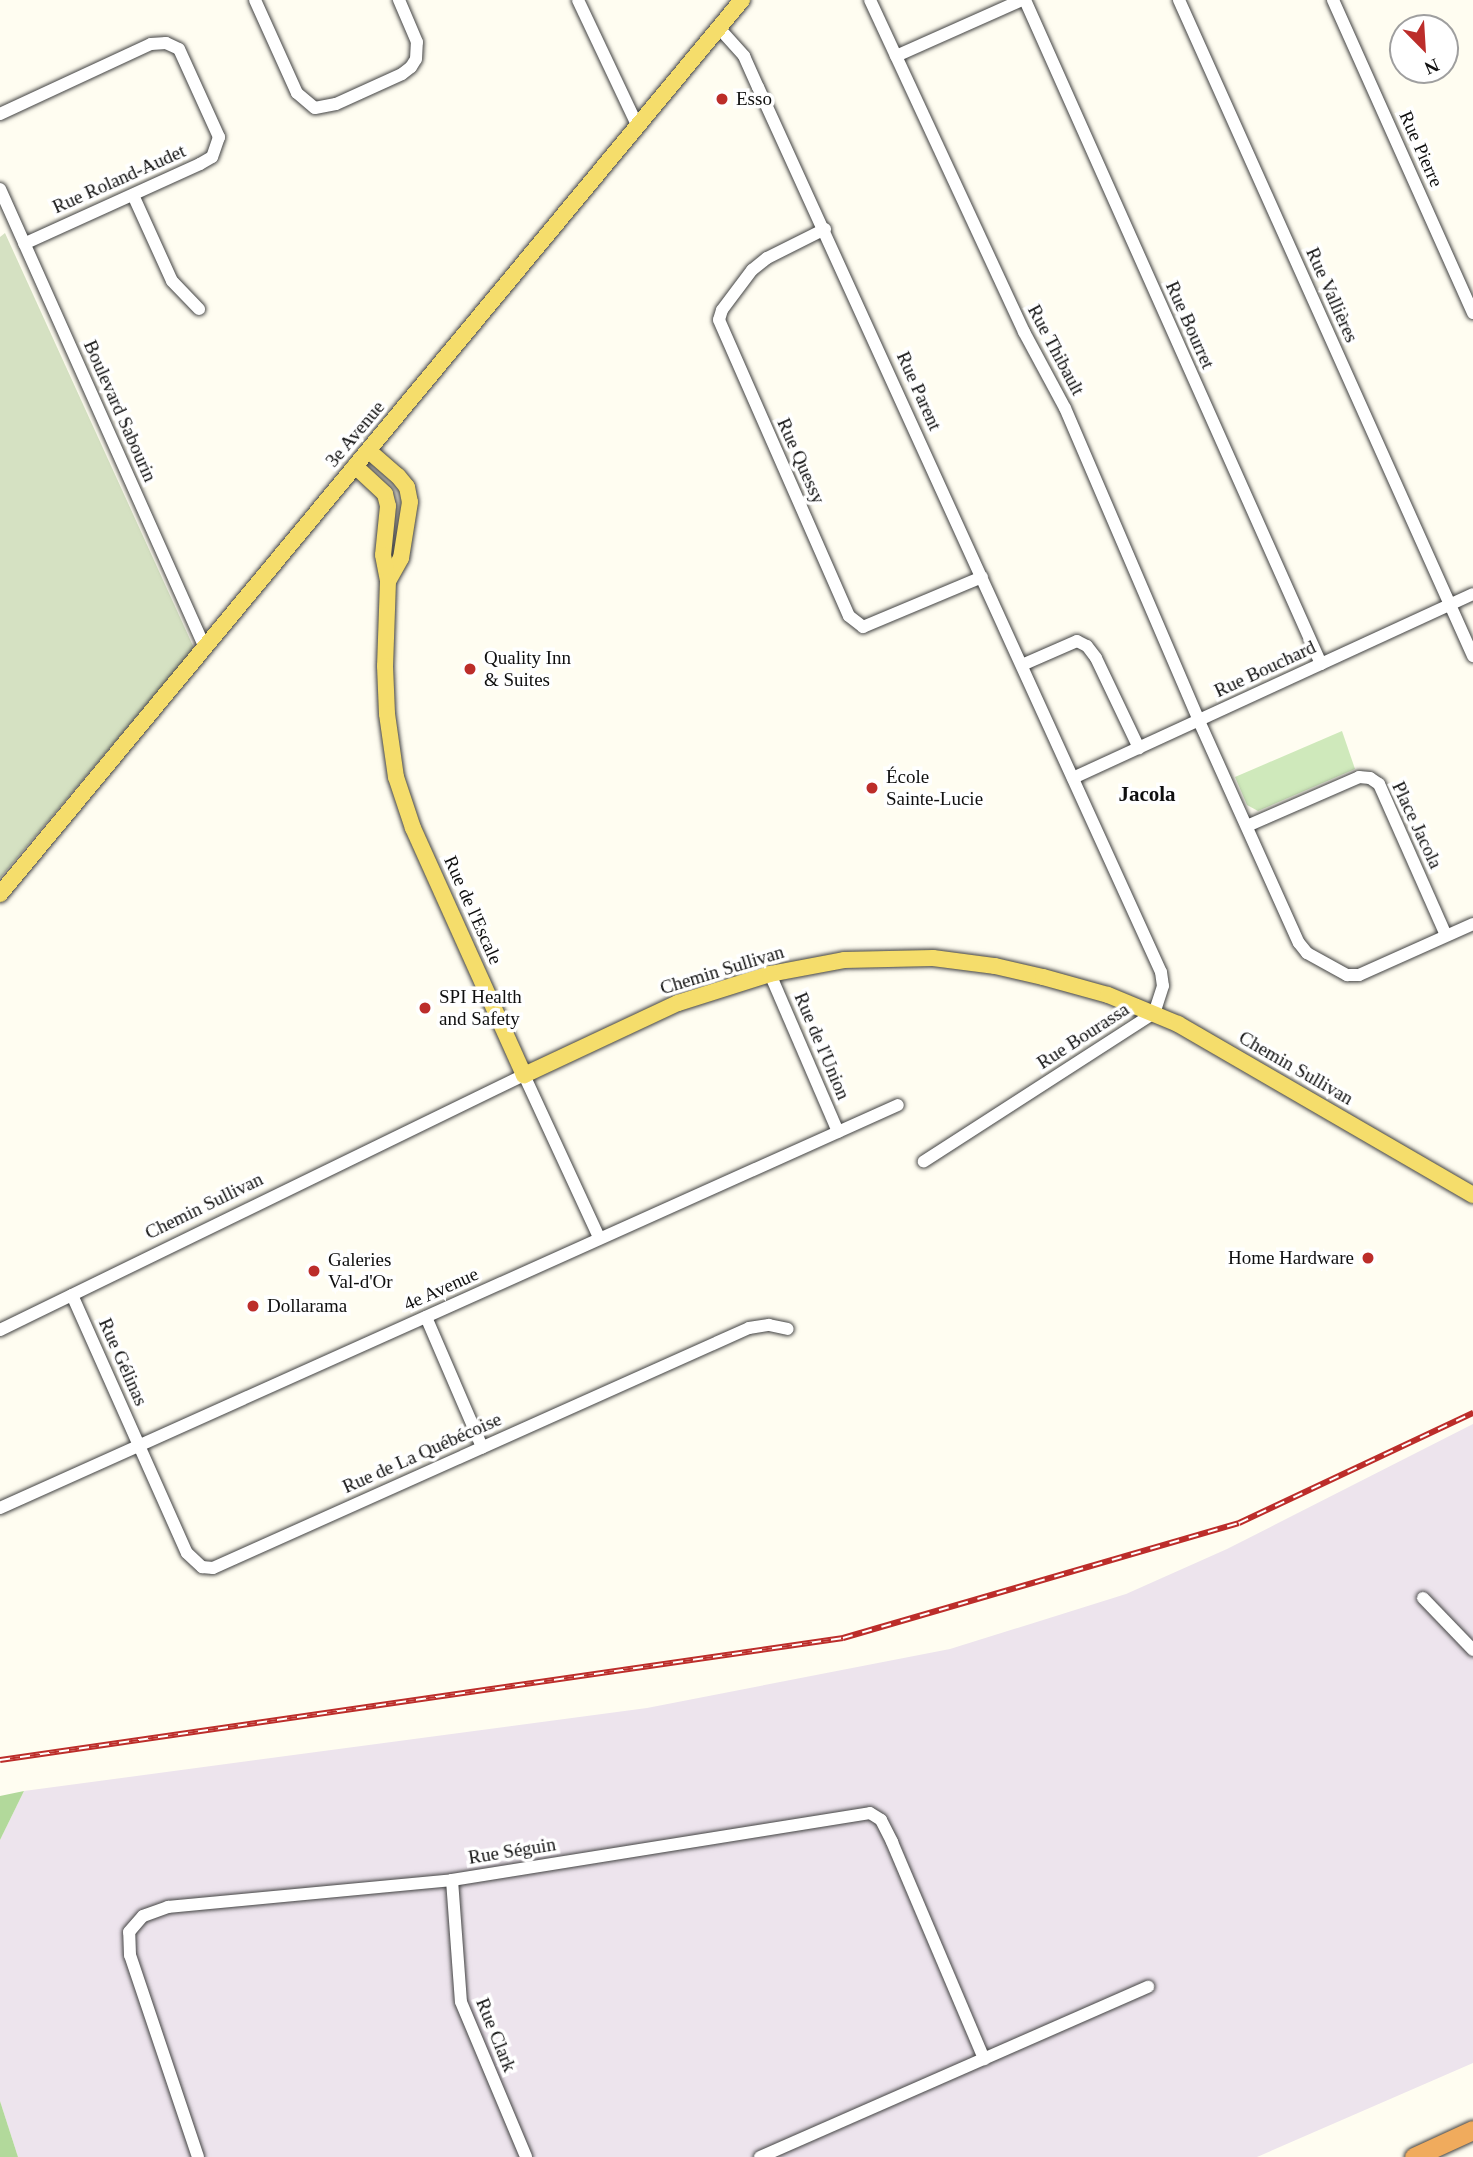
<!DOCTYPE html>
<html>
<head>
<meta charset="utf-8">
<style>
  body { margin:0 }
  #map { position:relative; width:1473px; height:2157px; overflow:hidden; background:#fffdf1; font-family:"Times New Roman",serif }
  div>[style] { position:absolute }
  .industrial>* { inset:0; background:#ede4ed }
  .green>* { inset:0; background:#cfe9bb }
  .forest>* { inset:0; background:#b2d99b }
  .cemetery>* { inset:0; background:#d5e1c2 }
  .roads { filter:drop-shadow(0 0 2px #424242) drop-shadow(0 0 2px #424242) }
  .minor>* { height:12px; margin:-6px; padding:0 6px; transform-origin:6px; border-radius:6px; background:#fff }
  .major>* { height:16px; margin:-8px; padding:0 8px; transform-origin:8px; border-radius:8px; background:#f5dd6b }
  .highway>* { height:19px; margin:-9.5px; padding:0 9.5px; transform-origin:9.5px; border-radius:9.5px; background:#f0ab5d }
  .rail>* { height:6px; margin-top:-3px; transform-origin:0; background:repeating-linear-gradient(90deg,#fff 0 10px,#bc2d2a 0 20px); box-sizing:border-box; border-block:2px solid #bc2d2a }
  .dots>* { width:19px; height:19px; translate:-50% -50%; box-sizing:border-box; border:4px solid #fff; border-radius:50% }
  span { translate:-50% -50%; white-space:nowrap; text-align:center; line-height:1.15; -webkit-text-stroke:7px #fff; paint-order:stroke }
  .poi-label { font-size:19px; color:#0f0f0f }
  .left { translate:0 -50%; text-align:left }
  .right { translate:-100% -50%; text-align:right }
  .street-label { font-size:19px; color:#0f0f0f }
  .neighbourhood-label { font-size:21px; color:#0f0f0f; font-weight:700 }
  .north { position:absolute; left:1389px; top:14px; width:70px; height:70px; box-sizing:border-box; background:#fff; border:2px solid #9f9f9f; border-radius:50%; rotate:156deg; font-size:19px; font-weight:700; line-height:28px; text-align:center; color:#0f0f0f }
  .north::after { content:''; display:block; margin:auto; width:24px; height:32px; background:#bc2d2a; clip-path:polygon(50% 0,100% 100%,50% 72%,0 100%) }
</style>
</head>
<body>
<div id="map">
  <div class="industrial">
    <i style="clip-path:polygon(1473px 1424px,1473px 2063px,1257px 2157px,18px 2157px,0 2101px,0 1840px,24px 1791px,647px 1708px,950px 1649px,1126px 1594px,1227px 1549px)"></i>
  </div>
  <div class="green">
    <i style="clip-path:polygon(1342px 731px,1355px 769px,1258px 811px,1247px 805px,1235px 777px)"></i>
  </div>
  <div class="forest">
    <i style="clip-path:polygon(24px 1791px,0 1840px,0 1796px)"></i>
    <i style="clip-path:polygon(0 2101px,18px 2157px,0 2157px)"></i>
  </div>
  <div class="cemetery">
    <i style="clip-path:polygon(5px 233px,194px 648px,0 878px,0 237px)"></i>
  </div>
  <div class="roads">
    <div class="minor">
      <i style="left:255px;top:0;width:102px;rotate:65.7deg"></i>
      <i style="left:297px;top:93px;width:23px;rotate:40deg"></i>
      <i style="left:315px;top:108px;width:21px;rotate:-11deg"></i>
      <i style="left:336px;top:104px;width:72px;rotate:-24.4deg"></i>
      <i style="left:402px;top:74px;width:11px;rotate:-38deg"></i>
      <i style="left:411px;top:67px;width:9px;rotate:-58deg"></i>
      <i style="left:416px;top:59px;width:17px;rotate:-87deg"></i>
      <i style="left:417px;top:42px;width:46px;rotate:-113.2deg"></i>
      <i style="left:578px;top:0;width:138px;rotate:64.7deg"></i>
      <i style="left:870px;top:0;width:366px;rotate:65.1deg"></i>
      <i style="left:1024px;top:332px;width:86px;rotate:61.7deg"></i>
      <i style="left:1065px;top:408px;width:340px;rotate:66.8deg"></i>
      <i style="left:1199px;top:721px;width:243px;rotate:65.8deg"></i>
      <i style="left:1299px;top:943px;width:13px;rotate:51deg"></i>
      <i style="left:1307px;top:953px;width:46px;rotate:28.8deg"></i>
      <i style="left:1347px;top:975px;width:12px"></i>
      <i style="left:1359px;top:975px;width:125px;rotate:-24.1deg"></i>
      <i style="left:1025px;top:0;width:727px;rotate:65.97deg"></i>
      <i style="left:1179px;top:0;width:719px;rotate:65.86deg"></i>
      <i style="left:1333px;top:0;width:343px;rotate:65.9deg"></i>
      <i style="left:719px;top:28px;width:38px;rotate:48deg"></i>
      <i style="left:744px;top:56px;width:34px;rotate:66deg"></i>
      <i style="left:758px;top:87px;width:972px;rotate:65.52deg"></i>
      <i style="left:1161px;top:972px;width:14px;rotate:82deg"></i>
      <i style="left:1163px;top:986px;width:28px;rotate:108deg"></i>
      <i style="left:1154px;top:1013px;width:274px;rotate:147.2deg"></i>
      <i style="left:896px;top:56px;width:138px;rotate:-24deg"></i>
      <i style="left:0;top:114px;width:166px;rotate:-24.9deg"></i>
      <i style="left:151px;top:44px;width:15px;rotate:-4deg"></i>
      <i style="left:166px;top:43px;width:14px;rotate:25deg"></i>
      <i style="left:179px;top:49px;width:97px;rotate:65.6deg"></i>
      <i style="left:219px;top:137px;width:21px;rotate:109deg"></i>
      <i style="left:212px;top:157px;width:14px;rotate:150deg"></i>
      <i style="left:200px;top:164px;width:193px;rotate:155.6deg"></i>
      <i style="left:0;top:189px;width:503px;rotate:65.93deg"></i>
      <i style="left:133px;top:195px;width:94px;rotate:65.6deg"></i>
      <i style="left:172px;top:281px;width:39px;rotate:46deg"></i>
      <i style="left:825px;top:229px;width:65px;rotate:153.4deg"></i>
      <i style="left:767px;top:258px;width:19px;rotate:141deg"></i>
      <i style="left:752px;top:270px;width:50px;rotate:126.9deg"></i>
      <i style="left:722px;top:310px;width:10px;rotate:107deg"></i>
      <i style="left:719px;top:320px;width:323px;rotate:66.3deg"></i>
      <i style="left:849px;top:616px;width:18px;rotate:38deg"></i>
      <i style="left:863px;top:627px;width:129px;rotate:-22.8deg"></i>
      <i style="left:1022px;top:665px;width:60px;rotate:-23.6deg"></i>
      <i style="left:1077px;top:641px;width:11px;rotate:27deg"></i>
      <i style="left:1087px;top:646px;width:15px;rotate:53deg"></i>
      <i style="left:1096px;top:658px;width:100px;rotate:64.5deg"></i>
      <i style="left:1073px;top:778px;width:440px;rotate:-24.7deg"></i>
      <i style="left:1247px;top:826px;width:122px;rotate:-23.6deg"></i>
      <i style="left:1359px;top:777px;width:11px;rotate:5deg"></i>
      <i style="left:1370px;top:778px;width:11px;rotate:34deg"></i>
      <i style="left:1379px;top:784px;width:165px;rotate:66.1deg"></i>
      <i style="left:770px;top:974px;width:172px;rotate:66.7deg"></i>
      <i style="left:72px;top:1295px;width:282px;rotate:66deg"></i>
      <i style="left:187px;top:1553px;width:21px;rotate:43deg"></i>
      <i style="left:202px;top:1567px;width:11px;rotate:5deg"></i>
      <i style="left:213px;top:1568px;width:587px;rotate:-24.12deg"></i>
      <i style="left:749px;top:1328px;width:20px;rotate:-9deg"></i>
      <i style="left:769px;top:1325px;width:19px;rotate:12deg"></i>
      <i style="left:426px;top:1317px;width:142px;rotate:66.7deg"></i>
      <i style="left:0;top:1330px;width:583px;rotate:-25.95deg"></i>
      <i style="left:524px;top:1075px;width:179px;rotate:65.2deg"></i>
      <i style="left:0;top:1508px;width:984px;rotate:-24.17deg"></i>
      <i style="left:1423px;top:1598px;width:72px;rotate:46.1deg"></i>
      <i style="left:452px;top:1880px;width:122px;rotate:85.8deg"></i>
      <i style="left:461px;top:2002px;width:168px;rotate:67.2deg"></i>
      <i style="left:198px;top:2157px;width:213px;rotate:-108.6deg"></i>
      <i style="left:130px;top:1955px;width:23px;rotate:-92deg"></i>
      <i style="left:129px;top:1932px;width:21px;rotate:-49deg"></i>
      <i style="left:143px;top:1916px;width:27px;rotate:-20deg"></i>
      <i style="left:168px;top:1907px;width:285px;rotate:-5.4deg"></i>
      <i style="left:452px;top:1880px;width:423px;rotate:-9.1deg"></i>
      <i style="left:870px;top:1813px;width:13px;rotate:32deg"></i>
      <i style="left:881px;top:1820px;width:25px;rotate:63deg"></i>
      <i style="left:892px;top:1842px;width:236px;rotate:67deg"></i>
      <i style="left:760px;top:2157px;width:424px;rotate:-23.7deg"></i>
    </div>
    <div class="major">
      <i style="left:369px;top:451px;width:38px;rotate:41deg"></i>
      <i style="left:398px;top:476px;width:14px;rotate:51deg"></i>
      <i style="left:407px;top:487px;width:15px;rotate:79deg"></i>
      <i style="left:410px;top:502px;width:57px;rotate:99.1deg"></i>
      <i style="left:401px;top:558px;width:26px;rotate:119deg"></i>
      <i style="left:355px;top:466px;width:41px;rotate:43deg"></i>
      <i style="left:385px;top:494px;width:12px;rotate:76deg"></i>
      <i style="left:388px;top:506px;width:49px;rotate:95.8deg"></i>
      <i style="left:383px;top:555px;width:26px;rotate:79deg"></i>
      <i style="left:388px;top:581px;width:85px;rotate:92deg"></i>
      <i style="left:385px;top:666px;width:48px;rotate:87.6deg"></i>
      <i style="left:387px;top:714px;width:64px;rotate:81.9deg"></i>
      <i style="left:396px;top:777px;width:54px;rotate:71.6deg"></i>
      <i style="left:413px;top:828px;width:271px;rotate:65.8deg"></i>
      <i style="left:524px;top:1075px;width:170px;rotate:-25.1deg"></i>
      <i style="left:678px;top:1003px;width:96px;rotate:-17.5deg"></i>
      <i style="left:770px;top:974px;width:75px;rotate:-10.7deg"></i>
      <i style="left:844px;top:960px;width:89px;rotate:-1.3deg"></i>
      <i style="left:933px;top:958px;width:63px;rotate:7.4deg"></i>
      <i style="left:995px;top:966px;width:49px;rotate:12.9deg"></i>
      <i style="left:1043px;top:977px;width:67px;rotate:15.5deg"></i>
      <i style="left:1108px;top:995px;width:76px;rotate:22.5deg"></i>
      <i style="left:1178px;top:1024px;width:341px;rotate:30.1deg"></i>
      <i style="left:0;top:894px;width:1162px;rotate:-50.31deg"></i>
    </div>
    <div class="highway">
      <i style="left:1414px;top:2157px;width:65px;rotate:-24.6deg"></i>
    </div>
  </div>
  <div class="rail">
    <i style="left:0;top:1760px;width:852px;rotate:-8.23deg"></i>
    <i style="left:843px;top:1638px;width:412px;rotate:-16.2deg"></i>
    <i style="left:1239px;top:1523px;width:259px;rotate:-25.2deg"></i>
  </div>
  <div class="dots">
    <i style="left:722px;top:99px;background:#bc2d2a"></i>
    <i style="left:470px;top:669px;background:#bc2d2a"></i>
    <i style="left:872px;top:788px;background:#bc2d2a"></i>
    <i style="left:425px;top:1008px;background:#bc2d2a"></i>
    <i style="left:1368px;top:1258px;background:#bc2d2a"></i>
    <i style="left:314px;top:1271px;background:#bc2d2a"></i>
    <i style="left:253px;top:1306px;background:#bc2d2a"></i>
  </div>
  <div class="poi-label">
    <span class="left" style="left:736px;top:99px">Esso</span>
    <span class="left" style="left:484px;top:669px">Quality Inn<br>&amp; Suites</span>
    <span class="left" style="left:886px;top:788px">École<br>Sainte-Lucie</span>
    <span class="left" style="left:439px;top:1008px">SPI Health<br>and Safety</span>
    <span class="right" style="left:1354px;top:1258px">Home Hardware</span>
    <span class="left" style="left:328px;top:1271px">Galeries<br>Val-d'Or</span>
    <span class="left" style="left:267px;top:1306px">Dollarama</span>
  </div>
  <div class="street-label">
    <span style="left:1421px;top:149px;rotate:66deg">Rue Pierre</span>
    <span style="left:119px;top:179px;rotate:-24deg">Rue Roland-Audet</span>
    <span style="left:1332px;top:295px;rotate:66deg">Rue Vallières</span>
    <span style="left:1190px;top:325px;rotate:66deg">Rue Bourret</span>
    <span style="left:1056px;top:350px;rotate:62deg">Rue Thibault</span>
    <span style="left:919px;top:391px;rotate:66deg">Rue Parent</span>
    <span style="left:120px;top:411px;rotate:66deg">Boulevard Sabourin</span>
    <span style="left:355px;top:434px;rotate:-50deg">3e Avenue</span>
    <span style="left:801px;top:461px;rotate:66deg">Rue Quessy</span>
    <span style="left:1265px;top:669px;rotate:-25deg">Rue Bouchard</span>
    <span style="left:1417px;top:825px;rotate:65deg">Place Jacola</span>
    <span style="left:473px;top:910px;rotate:66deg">Rue de l'Escale</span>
    <span style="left:722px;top:970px;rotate:-17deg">Chemin Sullivan</span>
    <span style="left:1083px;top:1036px;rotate:-33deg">Rue Bourassa</span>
    <span style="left:822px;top:1046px;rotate:67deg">Rue de l'Union</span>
    <span style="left:1296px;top:1068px;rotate:30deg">Chemin Sullivan</span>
    <span style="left:204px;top:1206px;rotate:-26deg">Chemin Sullivan</span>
    <span style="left:441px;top:1289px;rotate:-24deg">4e Avenue</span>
    <span style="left:123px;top:1362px;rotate:66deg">Rue Gélinas</span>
    <span style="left:422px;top:1453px;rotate:-24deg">Rue de La Québécoise</span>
    <span style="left:512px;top:1851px;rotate:-9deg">Rue Séguin</span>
    <span style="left:496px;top:2035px;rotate:68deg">Rue Clark</span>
  </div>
  <div class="neighbourhood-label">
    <span style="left:1147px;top:794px">Jacola</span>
  </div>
  <div class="north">N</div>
</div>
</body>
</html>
